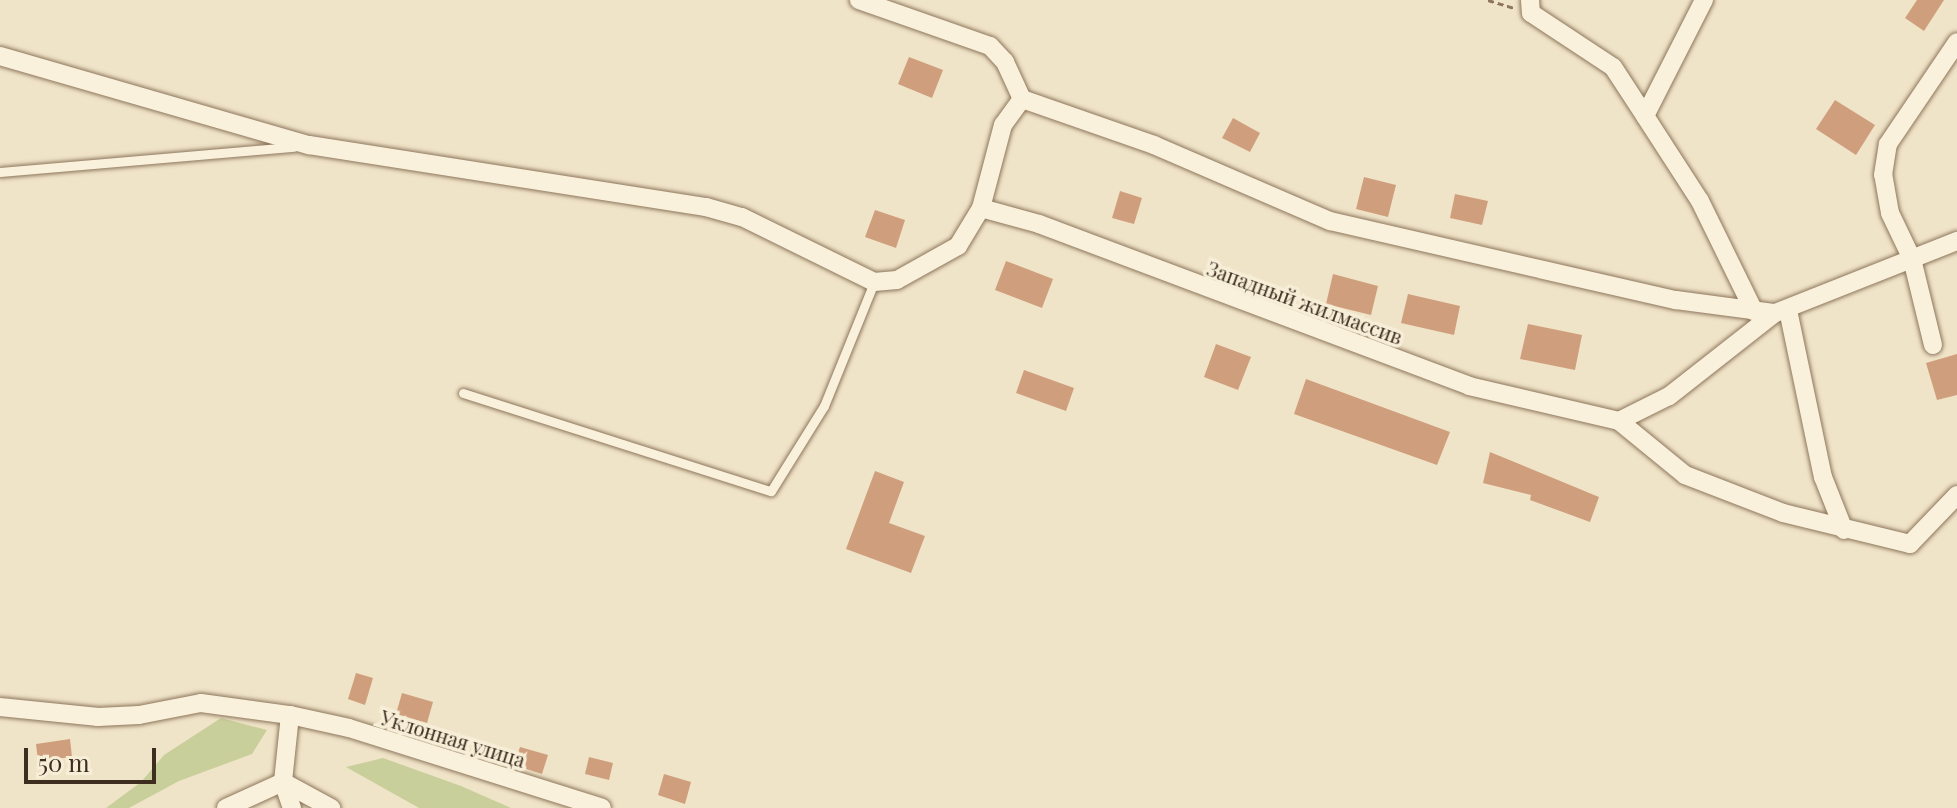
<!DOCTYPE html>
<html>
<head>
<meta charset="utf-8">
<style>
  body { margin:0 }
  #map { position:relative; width:1957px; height:808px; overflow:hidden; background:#f0e4c8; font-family:"Playfair Display",serif }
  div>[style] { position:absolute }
  .green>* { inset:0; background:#c9cf9b }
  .building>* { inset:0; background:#cf9f7d }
  .path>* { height:3px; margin-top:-1.5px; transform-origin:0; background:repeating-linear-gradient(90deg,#8d765c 0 6px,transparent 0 10px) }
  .roads { filter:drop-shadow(0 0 2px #8d765c) drop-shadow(0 0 2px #8d765c) }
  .service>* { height:9px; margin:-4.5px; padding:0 4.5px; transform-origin:4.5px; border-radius:4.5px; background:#faf1dc }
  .minor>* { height:18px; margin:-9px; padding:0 9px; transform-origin:9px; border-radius:9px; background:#faf1dc }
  span { translate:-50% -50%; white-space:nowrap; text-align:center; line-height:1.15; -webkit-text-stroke:7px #f7eed8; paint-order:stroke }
  .street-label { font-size:20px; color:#3d2e20 }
  .scale { position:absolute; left:24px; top:748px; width:132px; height:36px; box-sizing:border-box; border:4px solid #3d2e20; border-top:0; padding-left:10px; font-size:24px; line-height:28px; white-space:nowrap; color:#3d2e20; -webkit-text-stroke:6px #f7eed8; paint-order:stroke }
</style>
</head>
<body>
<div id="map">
  <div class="green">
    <i style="clip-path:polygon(221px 718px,267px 730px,252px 754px,179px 781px,129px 808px,106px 808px,141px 782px,164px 755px)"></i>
    <i style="clip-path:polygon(383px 758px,461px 786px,511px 808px,419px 808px,346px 767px)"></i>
  </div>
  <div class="building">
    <i style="clip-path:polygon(1917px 0,1944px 0,1924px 31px,1905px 18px)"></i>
    <i style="clip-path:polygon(909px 57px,943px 70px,932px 98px,898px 84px)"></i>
    <i style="clip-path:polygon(1835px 100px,1875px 125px,1856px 155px,1816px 129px)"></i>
    <i style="clip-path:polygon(1233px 118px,1260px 133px,1250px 152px,1222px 138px)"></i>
    <i style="clip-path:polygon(1364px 177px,1396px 185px,1388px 217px,1356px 209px)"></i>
    <i style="clip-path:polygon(1120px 191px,1142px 198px,1134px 224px,1112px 218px)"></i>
    <i style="clip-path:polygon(1455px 194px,1488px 201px,1482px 225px,1450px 218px)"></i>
    <i style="clip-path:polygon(875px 210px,905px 220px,896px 248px,865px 237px)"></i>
    <i style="clip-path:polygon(1006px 261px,1053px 279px,1042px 308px,995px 290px)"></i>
    <i style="clip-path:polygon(1333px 274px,1378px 286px,1371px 315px,1326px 304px)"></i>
    <i style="clip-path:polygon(1408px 294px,1460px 306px,1454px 335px,1401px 323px)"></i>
    <i style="clip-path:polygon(1528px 324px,1582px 335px,1575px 370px,1520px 359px)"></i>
    <i style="clip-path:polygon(1216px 344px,1251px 357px,1238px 390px,1204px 377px)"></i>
    <i style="clip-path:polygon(1957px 354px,1957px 395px,1937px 400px,1926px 363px)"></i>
    <i style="clip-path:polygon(1024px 370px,1074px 388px,1066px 411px,1016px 393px)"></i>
    <i style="clip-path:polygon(1306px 379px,1450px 432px,1437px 465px,1294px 414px)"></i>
    <i style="clip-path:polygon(1490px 452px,1599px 497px,1590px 522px,1530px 500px,1531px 495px,1483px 483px)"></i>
    <i style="clip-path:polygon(875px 471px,904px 482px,889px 523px,925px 536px,911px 573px,846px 549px)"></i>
    <i style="clip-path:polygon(356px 673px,373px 678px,365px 705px,348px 699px)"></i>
    <i style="clip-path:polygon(402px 693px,433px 702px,427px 723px,396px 714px)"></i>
    <i style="clip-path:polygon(70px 739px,72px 757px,38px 761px,36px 744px)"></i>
    <i style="clip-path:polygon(520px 747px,548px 755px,542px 774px,514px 765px)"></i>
    <i style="clip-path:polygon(589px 757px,613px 763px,609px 780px,585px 774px)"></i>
    <i style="clip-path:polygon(664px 774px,691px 782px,685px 804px,658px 795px)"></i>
  </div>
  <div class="path">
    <i style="left:1488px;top:0;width:27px;rotate:17deg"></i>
  </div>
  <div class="roads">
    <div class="service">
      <i style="left:0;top:172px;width:295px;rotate:-4.9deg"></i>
      <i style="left:463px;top:393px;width:323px;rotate:17.7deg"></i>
      <i style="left:771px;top:491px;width:100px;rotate:-58.1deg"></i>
      <i style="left:824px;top:406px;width:134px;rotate:-68deg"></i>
    </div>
    <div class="minor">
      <i style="left:1530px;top:0;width:13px;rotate:86deg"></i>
      <i style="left:1531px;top:13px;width:98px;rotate:33.4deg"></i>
      <i style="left:1613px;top:67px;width:59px;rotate:56.9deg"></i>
      <i style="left:1704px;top:0;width:130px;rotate:117deg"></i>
      <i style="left:1645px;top:116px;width:101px;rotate:57.1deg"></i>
      <i style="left:1700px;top:201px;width:123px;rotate:63.9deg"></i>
      <i style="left:0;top:56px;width:322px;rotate:16.1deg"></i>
      <i style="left:309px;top:145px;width:402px;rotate:8.9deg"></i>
      <i style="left:706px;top:207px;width:37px;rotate:16deg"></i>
      <i style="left:742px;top:217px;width:147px;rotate:26.2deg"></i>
      <i style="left:874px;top:282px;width:23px;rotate:-5deg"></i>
      <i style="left:897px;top:280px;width:70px;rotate:-29.1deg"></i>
      <i style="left:958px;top:246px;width:44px;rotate:-58.8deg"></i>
      <i style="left:981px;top:208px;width:86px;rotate:-75.2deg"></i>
      <i style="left:1003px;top:125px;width:32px;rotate:-54deg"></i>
      <i style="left:1022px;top:99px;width:41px;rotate:-114.7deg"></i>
      <i style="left:1005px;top:62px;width:22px;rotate:-133deg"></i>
      <i style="left:990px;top:46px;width:139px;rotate:-160.7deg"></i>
      <i style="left:1022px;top:99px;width:140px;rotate:19.2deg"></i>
      <i style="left:1154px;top:145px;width:192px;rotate:23.4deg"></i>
      <i style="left:1330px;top:221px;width:355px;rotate:12.9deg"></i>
      <i style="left:1676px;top:300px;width:100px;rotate:7.5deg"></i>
      <i style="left:1775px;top:313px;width:196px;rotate:-21.6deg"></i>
      <i style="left:981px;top:208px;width:60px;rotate:15.4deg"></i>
      <i style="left:1039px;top:224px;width:460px;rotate:20.6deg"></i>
      <i style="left:1469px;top:386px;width:154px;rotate:13.1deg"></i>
      <i style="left:1788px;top:310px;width:171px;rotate:78.2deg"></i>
      <i style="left:1823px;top:477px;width:57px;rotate:68.4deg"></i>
      <i style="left:1775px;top:313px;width:135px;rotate:141.9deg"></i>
      <i style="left:1669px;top:396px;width:56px;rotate:153.4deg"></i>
      <i style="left:1619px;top:421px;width:85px;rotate:39.3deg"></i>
      <i style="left:1685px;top:475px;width:105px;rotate:21.2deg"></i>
      <i style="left:1783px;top:513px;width:131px;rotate:13.7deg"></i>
      <i style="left:1910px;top:544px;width:68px;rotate:-46.2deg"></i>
      <i style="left:1933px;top:345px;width:89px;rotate:-103.7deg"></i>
      <i style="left:1912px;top:259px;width:51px;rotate:-115.6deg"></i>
      <i style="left:1890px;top:213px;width:39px;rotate:-100deg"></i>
      <i style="left:1883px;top:175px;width:31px;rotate:-81deg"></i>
      <i style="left:1888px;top:144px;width:123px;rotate:-55.9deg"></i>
      <i style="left:0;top:707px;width:99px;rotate:5.8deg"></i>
      <i style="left:98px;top:717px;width:41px;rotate:-2.8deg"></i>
      <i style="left:139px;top:715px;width:63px;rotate:-11deg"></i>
      <i style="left:201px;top:703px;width:90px;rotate:7.7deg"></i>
      <i style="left:290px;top:715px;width:67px;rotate:96deg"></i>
      <i style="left:283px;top:782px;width:28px;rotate:71deg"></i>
      <i style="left:290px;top:715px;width:60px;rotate:12.4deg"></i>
      <i style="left:349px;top:728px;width:265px;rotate:17.5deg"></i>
      <i style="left:283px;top:782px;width:55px;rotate:28.4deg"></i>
      <i style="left:226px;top:808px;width:63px;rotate:-24.5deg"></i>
    </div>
  </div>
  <div class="street-label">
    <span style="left:1305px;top:302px;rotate:20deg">Западный жилмассив</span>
    <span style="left:453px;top:738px;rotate:17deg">Уклонная улица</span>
  </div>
  <div class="scale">50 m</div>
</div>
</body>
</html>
